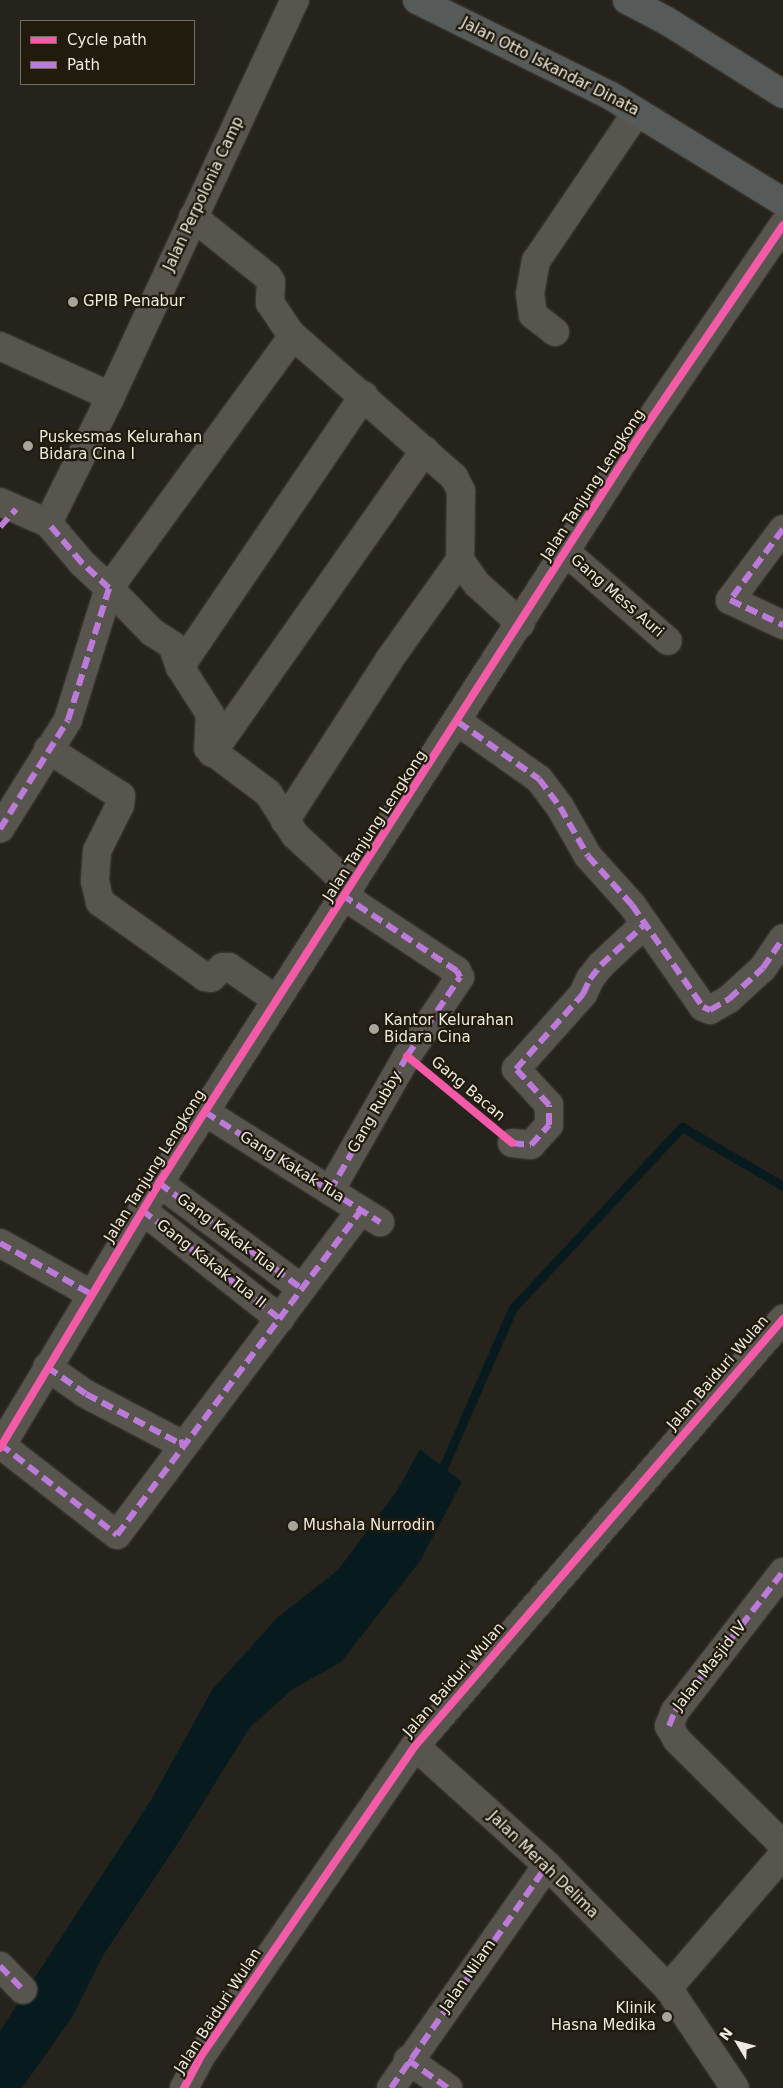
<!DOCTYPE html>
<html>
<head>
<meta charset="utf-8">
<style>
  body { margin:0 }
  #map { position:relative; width:783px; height:2088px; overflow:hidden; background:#26231c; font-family:"DejaVu Sans",sans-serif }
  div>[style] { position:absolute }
  .water>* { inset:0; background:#071b1e }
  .stream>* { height:9px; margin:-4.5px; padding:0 4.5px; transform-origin:4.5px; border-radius:4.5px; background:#071b1e }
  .roads { filter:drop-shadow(0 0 1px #44403b) drop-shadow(0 0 1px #44403b) }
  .minor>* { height:28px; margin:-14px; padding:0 14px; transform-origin:14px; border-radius:14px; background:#58554f }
  .primary>* { height:28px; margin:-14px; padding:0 14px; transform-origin:14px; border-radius:14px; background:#565a58 }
  .quiet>* { height:6px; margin-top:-3px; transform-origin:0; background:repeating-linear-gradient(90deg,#bd7bd9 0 12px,transparent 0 18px) }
  .cycleway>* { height:8px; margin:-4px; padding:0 4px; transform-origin:4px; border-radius:4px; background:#f35aa7 }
  .dots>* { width:14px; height:14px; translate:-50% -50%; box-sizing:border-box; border:2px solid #211b0d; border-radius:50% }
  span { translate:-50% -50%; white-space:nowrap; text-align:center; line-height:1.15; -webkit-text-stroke:4.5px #211b0d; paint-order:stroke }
  .street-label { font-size:15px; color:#eeeae1 }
  .poi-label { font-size:15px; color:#eeeae1 }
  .left { translate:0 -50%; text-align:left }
  .right { translate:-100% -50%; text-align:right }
  .legend { position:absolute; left:20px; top:20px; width:175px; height:65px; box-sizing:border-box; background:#211b0d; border:1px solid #736e62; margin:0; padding:6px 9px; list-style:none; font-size:15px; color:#eeeae1 }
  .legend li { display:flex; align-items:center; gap:10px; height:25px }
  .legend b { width:25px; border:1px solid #736e62 }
  .north { position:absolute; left:713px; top:2018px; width:50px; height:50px; -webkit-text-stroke:4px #211b0d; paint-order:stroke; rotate:307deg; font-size:14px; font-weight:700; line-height:20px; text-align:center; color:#eeeae1 }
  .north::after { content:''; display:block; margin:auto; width:18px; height:22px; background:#eeeae1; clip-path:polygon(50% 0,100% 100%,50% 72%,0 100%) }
</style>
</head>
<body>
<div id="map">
  <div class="water">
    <i style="clip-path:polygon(420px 1449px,462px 1482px,420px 1561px,341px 1662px,293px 1689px,250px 1727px,180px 1840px,104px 1954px,73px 2016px,22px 2088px,0 2088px,0 2031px,151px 1800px,212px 1690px,277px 1618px,338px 1570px,397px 1491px)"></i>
  </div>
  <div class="stream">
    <i style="left:439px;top:1477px;width:184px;rotate:-66.4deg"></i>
    <i style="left:513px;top:1308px;width:248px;rotate:-47deg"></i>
    <i style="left:682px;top:1127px;width:117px;rotate:30.3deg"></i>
  </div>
  <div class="roads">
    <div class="minor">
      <i style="left:193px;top:217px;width:96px;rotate:38.7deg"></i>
      <i style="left:268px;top:277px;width:6px;rotate:59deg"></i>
      <i style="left:271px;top:282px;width:21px;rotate:93deg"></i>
      <i style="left:270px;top:303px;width:36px;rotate:56deg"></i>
      <i style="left:290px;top:333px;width:218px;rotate:41.3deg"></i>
      <i style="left:454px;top:477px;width:16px;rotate:63deg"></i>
      <i style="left:461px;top:491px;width:69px;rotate:90.8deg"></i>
      <i style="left:460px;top:560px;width:29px;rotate:55deg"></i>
      <i style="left:477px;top:584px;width:59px;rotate:42.3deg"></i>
      <i style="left:555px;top:332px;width:28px;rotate:-142deg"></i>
      <i style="left:533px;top:315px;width:21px;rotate:-98deg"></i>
      <i style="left:530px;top:294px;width:34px;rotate:-80deg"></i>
      <i style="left:536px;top:261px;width:180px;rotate:-55.9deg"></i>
      <i style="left:293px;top:336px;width:312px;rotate:126.1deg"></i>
      <i style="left:109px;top:588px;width:62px;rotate:45.7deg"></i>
      <i style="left:152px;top:632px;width:24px;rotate:33deg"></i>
      <i style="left:172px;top:645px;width:23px;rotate:70deg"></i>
      <i style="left:180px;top:667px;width:56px;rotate:57.4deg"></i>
      <i style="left:210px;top:714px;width:34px;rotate:93deg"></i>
      <i style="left:208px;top:748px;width:75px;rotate:36.9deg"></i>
      <i style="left:268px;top:793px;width:50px;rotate:57.3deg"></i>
      <i style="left:295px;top:835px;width:76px;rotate:42.9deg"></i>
      <i style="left:0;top:346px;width:121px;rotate:24.4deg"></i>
      <i style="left:0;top:502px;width:52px;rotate:23.6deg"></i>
      <i style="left:48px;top:523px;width:52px;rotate:49.6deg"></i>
      <i style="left:82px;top:563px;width:37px;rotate:43deg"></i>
      <i style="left:109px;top:588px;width:138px;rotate:107.3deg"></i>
      <i style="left:68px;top:720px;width:128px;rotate:122deg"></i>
      <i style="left:48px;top:523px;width:140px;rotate:-63.6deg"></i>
      <i style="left:110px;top:398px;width:439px;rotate:-65.1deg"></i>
      <i style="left:783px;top:529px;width:89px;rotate:126.7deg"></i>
      <i style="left:730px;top:600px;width:59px;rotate:25.3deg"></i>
      <i style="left:566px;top:552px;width:135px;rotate:41.1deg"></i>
      <i style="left:180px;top:667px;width:328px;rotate:-55.9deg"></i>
      <i style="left:458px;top:722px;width:99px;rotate:35.1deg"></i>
      <i style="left:539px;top:779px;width:35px;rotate:53deg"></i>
      <i style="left:560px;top:807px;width:56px;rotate:60.3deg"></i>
      <i style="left:588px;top:856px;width:66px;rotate:48.1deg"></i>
      <i style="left:632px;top:905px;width:124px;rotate:55.2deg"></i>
      <i style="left:703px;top:1007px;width:8px;rotate:23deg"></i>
      <i style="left:710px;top:1010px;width:22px;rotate:-30deg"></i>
      <i style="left:729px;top:999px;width:46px;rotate:-42.4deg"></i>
      <i style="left:763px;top:968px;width:36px;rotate:-56deg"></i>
      <i style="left:48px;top:749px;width:87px;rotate:32.8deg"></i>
      <i style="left:121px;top:796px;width:9px;rotate:96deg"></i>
      <i style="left:120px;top:805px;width:51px;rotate:116.6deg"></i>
      <i style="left:97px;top:851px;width:30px;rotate:94deg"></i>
      <i style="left:95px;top:881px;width:22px;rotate:77deg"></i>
      <i style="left:100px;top:902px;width:129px;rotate:35.5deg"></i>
      <i style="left:205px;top:977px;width:6px;rotate:9deg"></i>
      <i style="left:211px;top:978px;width:16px;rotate:-43deg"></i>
      <i style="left:223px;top:967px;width:6px"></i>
      <i style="left:229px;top:967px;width:58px;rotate:34.5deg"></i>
      <i style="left:212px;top:753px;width:370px;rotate:-54.9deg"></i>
      <i style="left:285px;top:821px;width:192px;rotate:-57.1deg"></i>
      <i style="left:389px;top:660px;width:123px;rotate:-54.6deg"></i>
      <i style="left:205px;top:1112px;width:207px;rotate:32.2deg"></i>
      <i style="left:512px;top:1143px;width:19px;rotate:6deg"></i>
      <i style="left:531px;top:1145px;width:27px;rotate:-48deg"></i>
      <i style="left:549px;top:1125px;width:20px;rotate:-90deg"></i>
      <i style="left:549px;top:1105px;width:49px;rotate:-132.5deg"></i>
      <i style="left:516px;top:1069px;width:101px;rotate:-48.2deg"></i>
      <i style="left:583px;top:994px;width:17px;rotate:-65deg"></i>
      <i style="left:590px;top:979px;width:18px;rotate:-52deg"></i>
      <i style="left:601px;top:965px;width:60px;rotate:-43deg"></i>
      <i style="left:159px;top:1183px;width:177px;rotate:36.5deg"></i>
      <i style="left:330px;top:1191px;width:155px;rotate:-60.3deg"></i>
      <i style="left:407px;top:1056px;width:95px;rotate:-56.1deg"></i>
      <i style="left:460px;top:977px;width:7px;rotate:-117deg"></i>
      <i style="left:457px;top:971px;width:134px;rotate:-146.5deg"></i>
      <i style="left:142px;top:1210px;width:176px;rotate:38.3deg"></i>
      <i style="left:0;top:1243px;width:104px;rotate:29.3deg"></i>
      <i style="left:47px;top:1367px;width:47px;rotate:34.7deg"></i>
      <i style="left:86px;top:1394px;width:105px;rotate:27.8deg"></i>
      <i style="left:179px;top:1443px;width:5px;rotate:-11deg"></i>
      <i style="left:0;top:1444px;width:148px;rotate:37.9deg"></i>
      <i style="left:117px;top:1535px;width:406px;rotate:-53.1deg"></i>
      <i style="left:0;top:1448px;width:309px;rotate:-59deg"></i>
      <i style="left:159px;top:1183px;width:889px;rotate:-57.26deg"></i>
      <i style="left:640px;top:435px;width:254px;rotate:-55.7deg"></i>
      <i style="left:783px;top:1572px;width:176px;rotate:127.8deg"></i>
      <i style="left:675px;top:1711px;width:16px;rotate:112deg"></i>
      <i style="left:669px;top:1726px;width:16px;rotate:60deg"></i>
      <i style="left:677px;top:1740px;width:149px;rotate:44.7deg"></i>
      <i style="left:415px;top:1746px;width:178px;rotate:42deg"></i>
      <i style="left:547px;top:1865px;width:173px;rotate:45.5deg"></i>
      <i style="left:668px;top:1988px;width:120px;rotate:56.2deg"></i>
      <i style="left:0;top:1966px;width:33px;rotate:46deg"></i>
      <i style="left:668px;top:1988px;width:176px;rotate:-49.2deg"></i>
      <i style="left:408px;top:2060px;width:49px;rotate:35deg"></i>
      <i style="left:184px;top:2088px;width:36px;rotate:-62deg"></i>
      <i style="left:201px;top:2056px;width:377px;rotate:-55.4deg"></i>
      <i style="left:415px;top:1746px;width:564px;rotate:-49.24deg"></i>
      <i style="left:391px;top:2088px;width:272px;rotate:-55deg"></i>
    </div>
    <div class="primary">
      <i style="left:417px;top:0;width:216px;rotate:26.3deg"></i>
      <i style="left:611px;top:96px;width:202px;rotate:31.6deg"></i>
      <i style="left:627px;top:0;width:45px;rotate:27.7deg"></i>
      <i style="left:667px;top:21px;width:137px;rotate:32.2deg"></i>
    </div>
  </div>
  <div class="quiet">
    <i style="left:0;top:527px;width:24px;rotate:-48deg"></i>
    <i style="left:783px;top:529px;width:89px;rotate:126.7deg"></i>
    <i style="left:730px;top:600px;width:59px;rotate:25.3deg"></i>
    <i style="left:458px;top:722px;width:99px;rotate:35.1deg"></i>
    <i style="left:539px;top:779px;width:35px;rotate:53deg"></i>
    <i style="left:560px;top:807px;width:56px;rotate:60.3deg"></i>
    <i style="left:588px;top:856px;width:66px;rotate:48.1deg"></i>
    <i style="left:632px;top:905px;width:124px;rotate:55.2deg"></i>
    <i style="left:703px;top:1007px;width:8px;rotate:23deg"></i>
    <i style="left:710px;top:1010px;width:22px;rotate:-30deg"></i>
    <i style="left:729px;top:999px;width:46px;rotate:-42.4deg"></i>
    <i style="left:763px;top:968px;width:36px;rotate:-56deg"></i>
    <i style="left:0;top:829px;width:128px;rotate:-58deg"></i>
    <i style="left:68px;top:720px;width:138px;rotate:-72.7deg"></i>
    <i style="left:109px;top:588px;width:37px;rotate:-137deg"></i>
    <i style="left:82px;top:563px;width:52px;rotate:-130.4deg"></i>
    <i style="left:205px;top:1112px;width:207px;rotate:32.2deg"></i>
    <i style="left:512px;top:1143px;width:19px;rotate:6deg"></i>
    <i style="left:531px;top:1145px;width:27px;rotate:-48deg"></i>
    <i style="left:549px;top:1125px;width:20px;rotate:-90deg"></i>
    <i style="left:549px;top:1105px;width:49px;rotate:-132.5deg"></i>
    <i style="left:516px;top:1069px;width:101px;rotate:-48.2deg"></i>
    <i style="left:583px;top:994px;width:17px;rotate:-65deg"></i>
    <i style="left:590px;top:979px;width:18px;rotate:-52deg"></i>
    <i style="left:601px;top:965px;width:60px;rotate:-43deg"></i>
    <i style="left:159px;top:1183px;width:177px;rotate:36.5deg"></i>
    <i style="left:330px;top:1191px;width:155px;rotate:-60.3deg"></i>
    <i style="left:407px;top:1056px;width:95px;rotate:-56.1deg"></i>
    <i style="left:460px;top:977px;width:7px;rotate:-117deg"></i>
    <i style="left:457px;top:971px;width:134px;rotate:-146.5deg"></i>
    <i style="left:142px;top:1210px;width:176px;rotate:38.3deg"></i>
    <i style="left:0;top:1243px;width:104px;rotate:29.3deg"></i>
    <i style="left:47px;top:1367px;width:47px;rotate:34.7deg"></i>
    <i style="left:86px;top:1394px;width:105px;rotate:27.8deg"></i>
    <i style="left:179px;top:1443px;width:5px;rotate:-11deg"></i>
    <i style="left:0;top:1444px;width:148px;rotate:37.9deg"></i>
    <i style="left:117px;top:1535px;width:406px;rotate:-53.1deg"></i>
    <i style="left:669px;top:1726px;width:16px;rotate:-68deg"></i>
    <i style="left:675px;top:1711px;width:176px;rotate:-52.2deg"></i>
    <i style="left:0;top:1966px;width:33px;rotate:46deg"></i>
    <i style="left:408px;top:2060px;width:49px;rotate:35deg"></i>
    <i style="left:391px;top:2088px;width:272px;rotate:-55deg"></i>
  </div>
  <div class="cycleway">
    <i style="left:407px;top:1056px;width:136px;rotate:39.6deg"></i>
    <i style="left:0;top:1448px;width:309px;rotate:-59deg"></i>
    <i style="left:159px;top:1183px;width:889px;rotate:-57.26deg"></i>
    <i style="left:640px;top:435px;width:254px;rotate:-55.7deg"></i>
    <i style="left:184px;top:2088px;width:36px;rotate:-62deg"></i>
    <i style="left:201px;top:2056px;width:377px;rotate:-55.4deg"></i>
    <i style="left:415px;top:1746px;width:564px;rotate:-49.24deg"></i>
  </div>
  <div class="dots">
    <i style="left:73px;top:302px;background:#a8a49c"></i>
    <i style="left:28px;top:446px;background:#a8a49c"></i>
    <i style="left:374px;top:1029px;background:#a8a49c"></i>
    <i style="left:293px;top:1526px;background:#a8a49c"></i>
    <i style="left:667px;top:2017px;background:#a8a49c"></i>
  </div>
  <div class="street-label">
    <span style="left:550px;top:67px;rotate:27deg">Jalan Otto Iskandar Dinata</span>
    <span style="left:204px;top:194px;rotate:-65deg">Jalan Perpolonia Camp</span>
    <span style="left:593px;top:485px;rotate:-57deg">Jalan Tanjung Lengkong</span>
    <span style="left:617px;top:596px;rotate:41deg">Gang Mess Auri</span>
    <span style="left:375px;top:826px;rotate:-57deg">Jalan Tanjung Lengkong</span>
    <span style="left:468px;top:1089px;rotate:40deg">Gang Bacan</span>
    <span style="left:375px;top:1112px;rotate:-60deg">Gang Rubby</span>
    <span style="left:155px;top:1166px;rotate:-58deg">Jalan Tanjung Lengkong</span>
    <span style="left:292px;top:1167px;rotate:32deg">Gang Kakak Tua</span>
    <span style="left:230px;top:1236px;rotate:37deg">Gang Kakak Tua I</span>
    <span style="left:211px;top:1264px;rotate:38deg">Gang Kakak Tua II</span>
    <span style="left:718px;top:1373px;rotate:-49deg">Jalan Baiduri Wulan</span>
    <span style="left:710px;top:1666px;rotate:-52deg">Jalan Masjid IV</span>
    <span style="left:454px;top:1680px;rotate:-49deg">Jalan Baiduri Wulan</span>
    <span style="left:543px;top:1865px;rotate:44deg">Jalan Merah Delima</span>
    <span style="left:468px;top:1976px;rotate:-55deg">Jalan Nilam</span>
    <span style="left:218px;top:2011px;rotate:-57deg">Jalan Baiduri Wulan</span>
  </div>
  <div class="poi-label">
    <span class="left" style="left:83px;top:302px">GPIB Penabur</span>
    <span class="left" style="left:39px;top:446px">Puskesmas Kelurahan<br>Bidara Cina I</span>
    <span class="left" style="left:384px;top:1029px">Kantor Kelurahan<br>Bidara Cina</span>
    <span class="left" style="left:303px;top:1526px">Mushala Nurrodin</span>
    <span class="right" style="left:656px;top:2017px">Klinik<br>Hasna Medika</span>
  </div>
  <ul class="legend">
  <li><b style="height:6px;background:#f35aa7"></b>Cycle path</li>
  <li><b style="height:6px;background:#bd7bd9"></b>Path</li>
  </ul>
  <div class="north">N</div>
</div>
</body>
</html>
